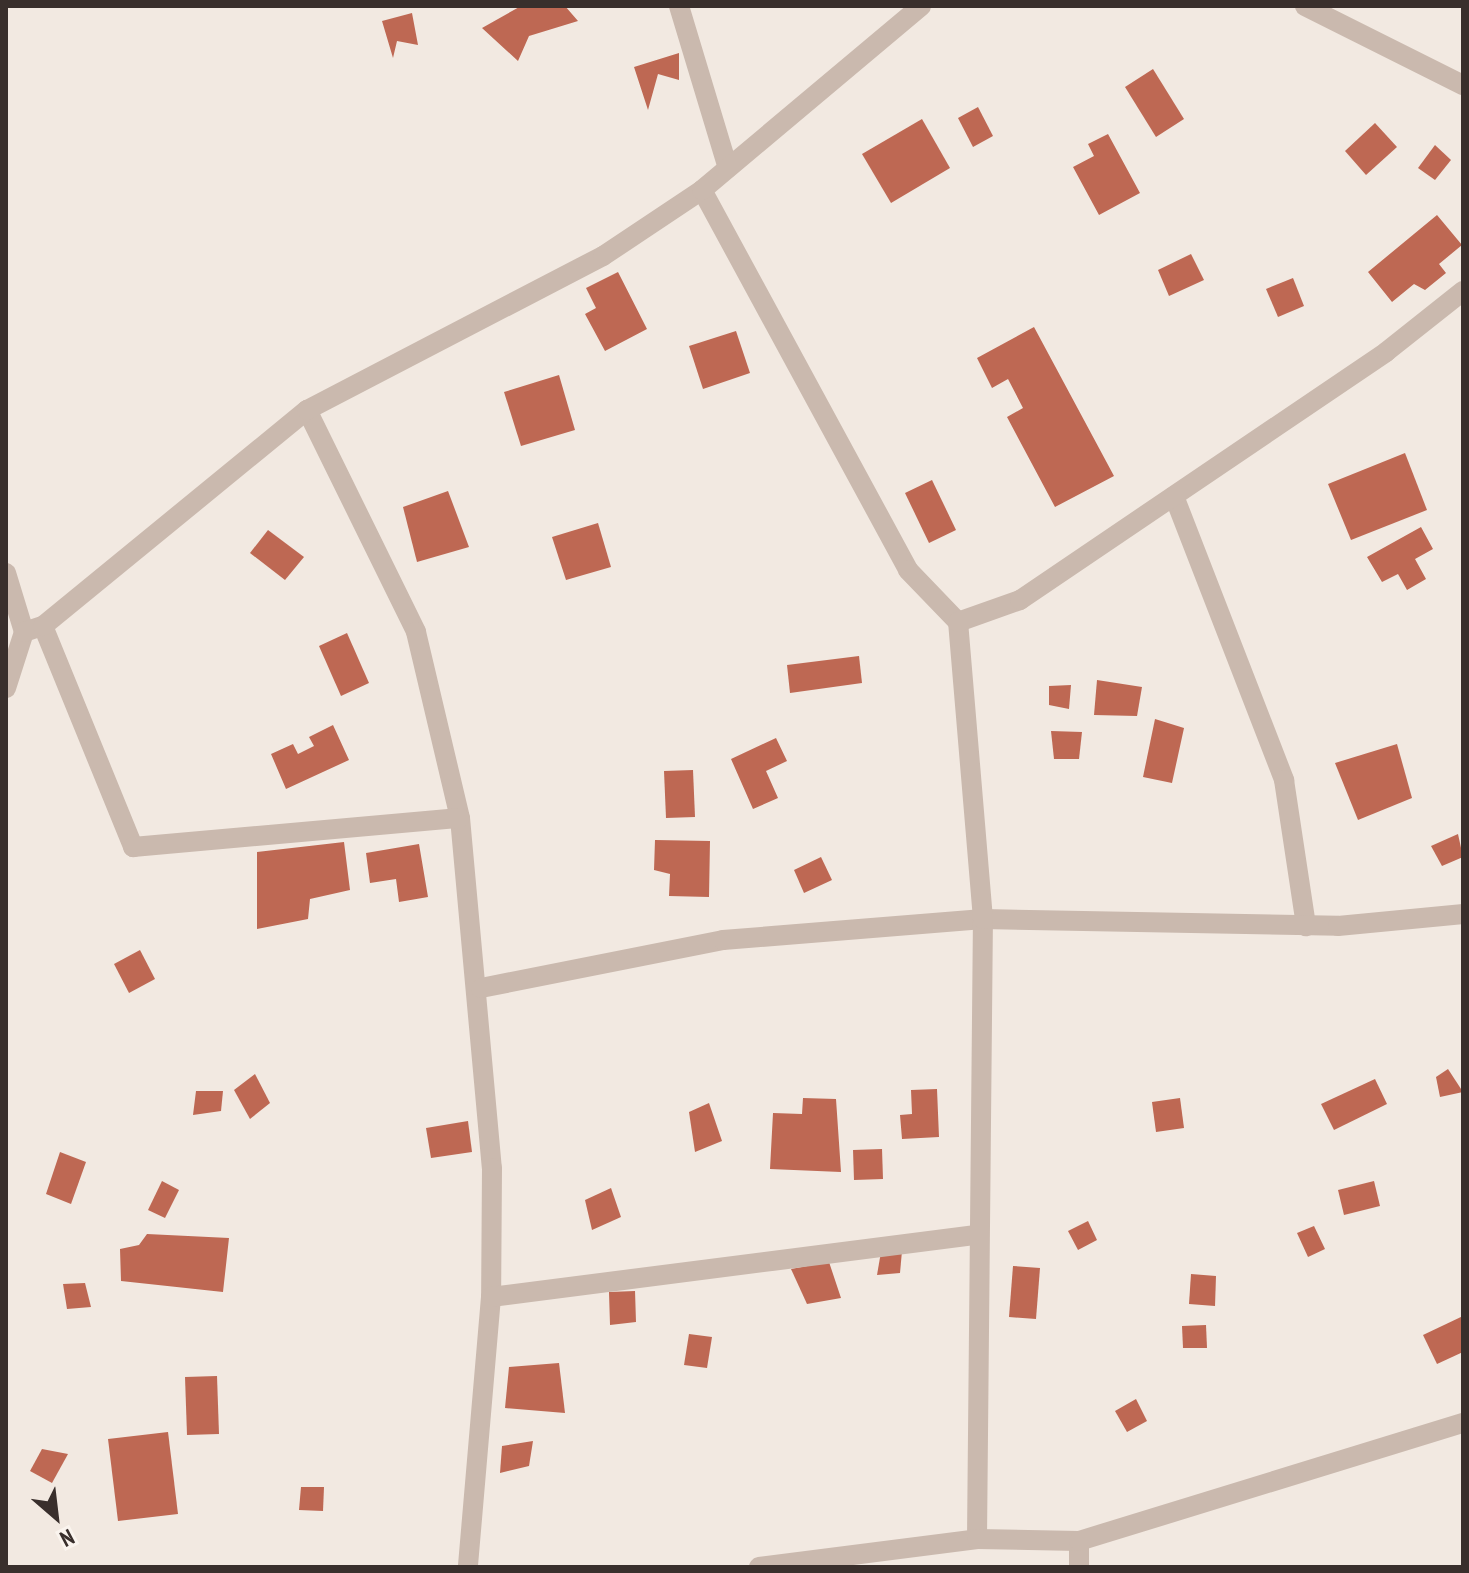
<!DOCTYPE html>
<html>
<head>
<meta charset="utf-8">
<style>
  body { margin:0 }
  #map { position:relative; width:1469px; height:1573px; overflow:hidden; background:#f2e9e1; font-family:"PT Sans Narrow",sans-serif }
  div>[style] { position:absolute }
  .building>* { inset:0; background:#be6853 }
  .minor>* { height:20px; margin:-10px; padding:0 10px; transform-origin:10px; border-radius:10px; background:#cab9ae }
  span { translate:-50% -50%; white-space:nowrap; text-align:center; line-height:1.15; -webkit-text-stroke:6px #faf4ee; paint-order:stroke }
  .frame { position:absolute; inset:0; border:8px solid #392f2c; pointer-events:none }
  .north { position:absolute; left:16px; top:1477px; width:80px; height:80px; -webkit-text-stroke:6px #faf4ee; paint-order:stroke; rotate:152deg; font-size:22px; font-weight:700; line-height:32px; text-align:center; color:#392f2c }
  .north::after { content:''; display:block; margin:auto; width:28px; height:36px; background:#392f2c; clip-path:polygon(50% 0,100% 100%,50% 72%,0 100%) }
</style>
</head>
<body>
<div id="map">
  <div class="building">
    <i style="clip-path:polygon(521px 6px,565px 6px,578px 21px,529px 36px,518px 61px,482px 28px)"></i>
    <i style="clip-path:polygon(412px 13px,418px 45px,397px 41px,393px 58px,382px 21px)"></i>
    <i style="clip-path:polygon(679px 53px,679px 80px,658px 74px,648px 110px,634px 67px)"></i>
    <i style="clip-path:polygon(1153px 69px,1184px 119px,1156px 137px,1125px 87px)"></i>
    <i style="clip-path:polygon(978px 107px,993px 136px,973px 147px,958px 118px)"></i>
    <i style="clip-path:polygon(922px 119px,950px 168px,891px 203px,862px 154px)"></i>
    <i style="clip-path:polygon(1375px 123px,1397px 147px,1366px 175px,1345px 151px)"></i>
    <i style="clip-path:polygon(1108px 134px,1140px 193px,1099px 215px,1073px 167px,1094px 156px,1088px 144px)"></i>
    <i style="clip-path:polygon(1435px 145px,1451px 160px,1435px 180px,1418px 168px)"></i>
    <i style="clip-path:polygon(1437px 215px,1462px 245px,1439px 264px,1446px 273px,1425px 290px,1414px 284px,1392px 302px,1368px 272px)"></i>
    <i style="clip-path:polygon(1191px 254px,1204px 280px,1169px 296px,1158px 270px)"></i>
    <i style="clip-path:polygon(618px 272px,647px 329px,605px 351px,585px 314px,596px 308px,586px 288px)"></i>
    <i style="clip-path:polygon(1293px 278px,1304px 306px,1278px 317px,1266px 289px)"></i>
    <i style="clip-path:polygon(1034px 327px,1114px 476px,1055px 507px,1007px 417px,1023px 408px,1008px 379px,992px 388px,977px 358px)"></i>
    <i style="clip-path:polygon(736px 331px,750px 373px,703px 389px,689px 346px)"></i>
    <i style="clip-path:polygon(559px 375px,575px 430px,521px 446px,504px 392px)"></i>
    <i style="clip-path:polygon(1405px 453px,1427px 510px,1351px 540px,1328px 484px)"></i>
    <i style="clip-path:polygon(932px 480px,956px 530px,929px 543px,905px 493px)"></i>
    <i style="clip-path:polygon(448px 491px,469px 547px,417px 562px,403px 507px)"></i>
    <i style="clip-path:polygon(598px 523px,611px 567px,566px 580px,552px 537px)"></i>
    <i style="clip-path:polygon(1421px 527px,1433px 549px,1415px 559px,1426px 579px,1407px 590px,1398px 574px,1382px 582px,1367px 557px)"></i>
    <i style="clip-path:polygon(268px 530px,304px 557px,285px 580px,250px 553px)"></i>
    <i style="clip-path:polygon(347px 633px,369px 683px,341px 696px,319px 646px)"></i>
    <i style="clip-path:polygon(859px 656px,862px 683px,790px 693px,787px 665px)"></i>
    <i style="clip-path:polygon(1097px 680px,1142px 687px,1137px 716px,1094px 715px)"></i>
    <i style="clip-path:polygon(1071px 685px,1069px 709px,1049px 705px,1049px 686px)"></i>
    <i style="clip-path:polygon(1155px 719px,1184px 728px,1172px 783px,1143px 777px)"></i>
    <i style="clip-path:polygon(333px 725px,349px 760px,286px 789px,271px 754px,293px 744px,298px 754px,314px 746px,309px 737px)"></i>
    <i style="clip-path:polygon(1051px 731px,1082px 732px,1079px 759px,1054px 759px)"></i>
    <i style="clip-path:polygon(776px 738px,787px 761px,766px 771px,778px 798px,753px 809px,731px 759px)"></i>
    <i style="clip-path:polygon(1397px 744px,1412px 798px,1358px 820px,1335px 763px)"></i>
    <i style="clip-path:polygon(693px 770px,695px 817px,666px 818px,664px 771px)"></i>
    <i style="clip-path:polygon(1458px 834px,1463px 857px,1442px 866px,1431px 846px)"></i>
    <i style="clip-path:polygon(655px 840px,710px 841px,709px 897px,669px 896px,670px 874px,654px 870px)"></i>
    <i style="clip-path:polygon(344px 842px,350px 890px,310px 899px,308px 919px,257px 929px,257px 852px)"></i>
    <i style="clip-path:polygon(419px 844px,428px 897px,399px 902px,396px 879px,370px 883px,366px 853px)"></i>
    <i style="clip-path:polygon(821px 857px,832px 880px,804px 893px,794px 870px)"></i>
    <i style="clip-path:polygon(140px 950px,155px 979px,129px 993px,114px 964px)"></i>
    <i style="clip-path:polygon(1448px 1069px,1463px 1092px,1440px 1097px,1436px 1077px)"></i>
    <i style="clip-path:polygon(255px 1074px,270px 1103px,250px 1119px,234px 1090px)"></i>
    <i style="clip-path:polygon(1375px 1079px,1387px 1104px,1334px 1130px,1321px 1104px)"></i>
    <i style="clip-path:polygon(937px 1089px,939px 1137px,902px 1139px,900px 1115px,912px 1114px,911px 1090px)"></i>
    <i style="clip-path:polygon(196px 1091px,223px 1091px,221px 1111px,193px 1115px)"></i>
    <i style="clip-path:polygon(803px 1098px,836px 1099px,841px 1172px,770px 1169px,773px 1113px,802px 1114px)"></i>
    <i style="clip-path:polygon(1180px 1098px,1184px 1128px,1156px 1132px,1152px 1102px)"></i>
    <i style="clip-path:polygon(709px 1103px,722px 1141px,695px 1152px,689px 1112px)"></i>
    <i style="clip-path:polygon(468px 1121px,472px 1152px,431px 1158px,426px 1128px)"></i>
    <i style="clip-path:polygon(882px 1149px,883px 1179px,854px 1180px,853px 1150px)"></i>
    <i style="clip-path:polygon(60px 1152px,86px 1162px,71px 1204px,46px 1194px)"></i>
    <i style="clip-path:polygon(162px 1181px,179px 1190px,165px 1218px,148px 1210px)"></i>
    <i style="clip-path:polygon(1374px 1181px,1380px 1206px,1344px 1215px,1338px 1190px)"></i>
    <i style="clip-path:polygon(611px 1188px,621px 1217px,592px 1230px,585px 1200px)"></i>
    <i style="clip-path:polygon(1088px 1221px,1097px 1240px,1078px 1250px,1068px 1231px)"></i>
    <i style="clip-path:polygon(1314px 1226px,1325px 1249px,1308px 1257px,1297px 1233px)"></i>
    <i style="clip-path:polygon(147px 1234px,229px 1238px,223px 1292px,121px 1281px,120px 1249px,139px 1245px)"></i>
    <i style="clip-path:polygon(882px 1246px,902px 1251px,900px 1273px,877px 1275px)"></i>
    <i style="clip-path:polygon(829px 1262px,841px 1298px,807px 1304px,791px 1269px)"></i>
    <i style="clip-path:polygon(1013px 1266px,1040px 1268px,1036px 1319px,1009px 1317px)"></i>
    <i style="clip-path:polygon(1191px 1274px,1216px 1276px,1215px 1306px,1189px 1304px)"></i>
    <i style="clip-path:polygon(85px 1283px,91px 1307px,67px 1309px,63px 1284px)"></i>
    <i style="clip-path:polygon(635px 1291px,636px 1322px,610px 1325px,609px 1292px)"></i>
    <i style="clip-path:polygon(1463px 1316px,1463px 1352px,1437px 1364px,1423px 1335px)"></i>
    <i style="clip-path:polygon(1206px 1325px,1207px 1348px,1183px 1348px,1182px 1326px)"></i>
    <i style="clip-path:polygon(689px 1334px,712px 1337px,707px 1368px,684px 1365px)"></i>
    <i style="clip-path:polygon(559px 1363px,565px 1413px,505px 1408px,509px 1367px)"></i>
    <i style="clip-path:polygon(217px 1376px,219px 1434px,187px 1435px,185px 1377px)"></i>
    <i style="clip-path:polygon(1136px 1399px,1147px 1421px,1127px 1432px,1115px 1411px)"></i>
    <i style="clip-path:polygon(168px 1432px,178px 1514px,118px 1521px,108px 1439px)"></i>
    <i style="clip-path:polygon(533px 1441px,529px 1466px,500px 1473px,502px 1446px)"></i>
    <i style="clip-path:polygon(42px 1449px,68px 1454px,52px 1483px,30px 1471px)"></i>
    <i style="clip-path:polygon(301px 1487px,324px 1487px,323px 1511px,299px 1510px)"></i>
  </div>
  <div class="minor">
    <i style="left:679px;top:6px;width:169px;rotate:73.2deg"></i>
    <i style="left:1305px;top:6px;width:177px;rotate:26.6deg"></i>
    <i style="left:702px;top:190px;width:432px;rotate:61.5deg"></i>
    <i style="left:908px;top:570px;width:72px;rotate:46.1deg"></i>
    <i style="left:307px;top:410px;width:247px;rotate:63.8deg"></i>
    <i style="left:416px;top:632px;width:191px;rotate:76.7deg"></i>
    <i style="left:460px;top:818px;width:351px;rotate:84.8deg"></i>
    <i style="left:492px;top:1168px;width:129px;rotate:90.4deg"></i>
    <i style="left:491px;top:1297px;width:271px;rotate:94.9deg"></i>
    <i style="left:1174px;top:496px;width:305px;rotate:68.8deg"></i>
    <i style="left:1284px;top:780px;width:148px;rotate:81.4deg"></i>
    <i style="left:6px;top:573px;width:62px;rotate:73deg"></i>
    <i style="left:24px;top:632px;width:59px;rotate:107.8deg"></i>
    <i style="left:43px;top:626px;width:239px;rotate:67.8deg"></i>
    <i style="left:133px;top:847px;width:328px;rotate:-5.1deg"></i>
    <i style="left:24px;top:632px;width:20px;rotate:-18deg"></i>
    <i style="left:43px;top:626px;width:341px;rotate:-39.3deg"></i>
    <i style="left:307px;top:410px;width:334px;rotate:-27.5deg"></i>
    <i style="left:603px;top:256px;width:119px;rotate:-33.7deg"></i>
    <i style="left:702px;top:190px;width:286px;rotate:-40deg"></i>
    <i style="left:481px;top:988px;width:247px;rotate:-11.2deg"></i>
    <i style="left:723px;top:940px;width:261px;rotate:-4.6deg"></i>
    <i style="left:983px;top:919px;width:355px;rotate:1.1deg"></i>
    <i style="left:1338px;top:926px;width:126px;rotate:-5.5deg"></i>
    <i style="left:491px;top:1297px;width:489px;rotate:-7.3deg"></i>
    <i style="left:977px;top:1539px;width:620px;rotate:-89.45deg"></i>
    <i style="left:983px;top:919px;width:298px;rotate:-94.8deg"></i>
    <i style="left:958px;top:622px;width:66px;rotate:-19.5deg"></i>
    <i style="left:1020px;top:600px;width:442px;rotate:-34.1deg"></i>
    <i style="left:1386px;top:352px;width:98px;rotate:-38.4deg"></i>
    <i style="left:1079px;top:1541px;width:26px;rotate:90deg"></i>
    <i style="left:759px;top:1567px;width:220px;rotate:-7.3deg"></i>
    <i style="left:977px;top:1539px;width:102px;rotate:1.1deg"></i>
    <i style="left:1079px;top:1541px;width:402px;rotate:-17.1deg"></i>
  </div>
  <div class="frame"></div>
  <div class="north">N</div>
</div>
</body>
</html>
